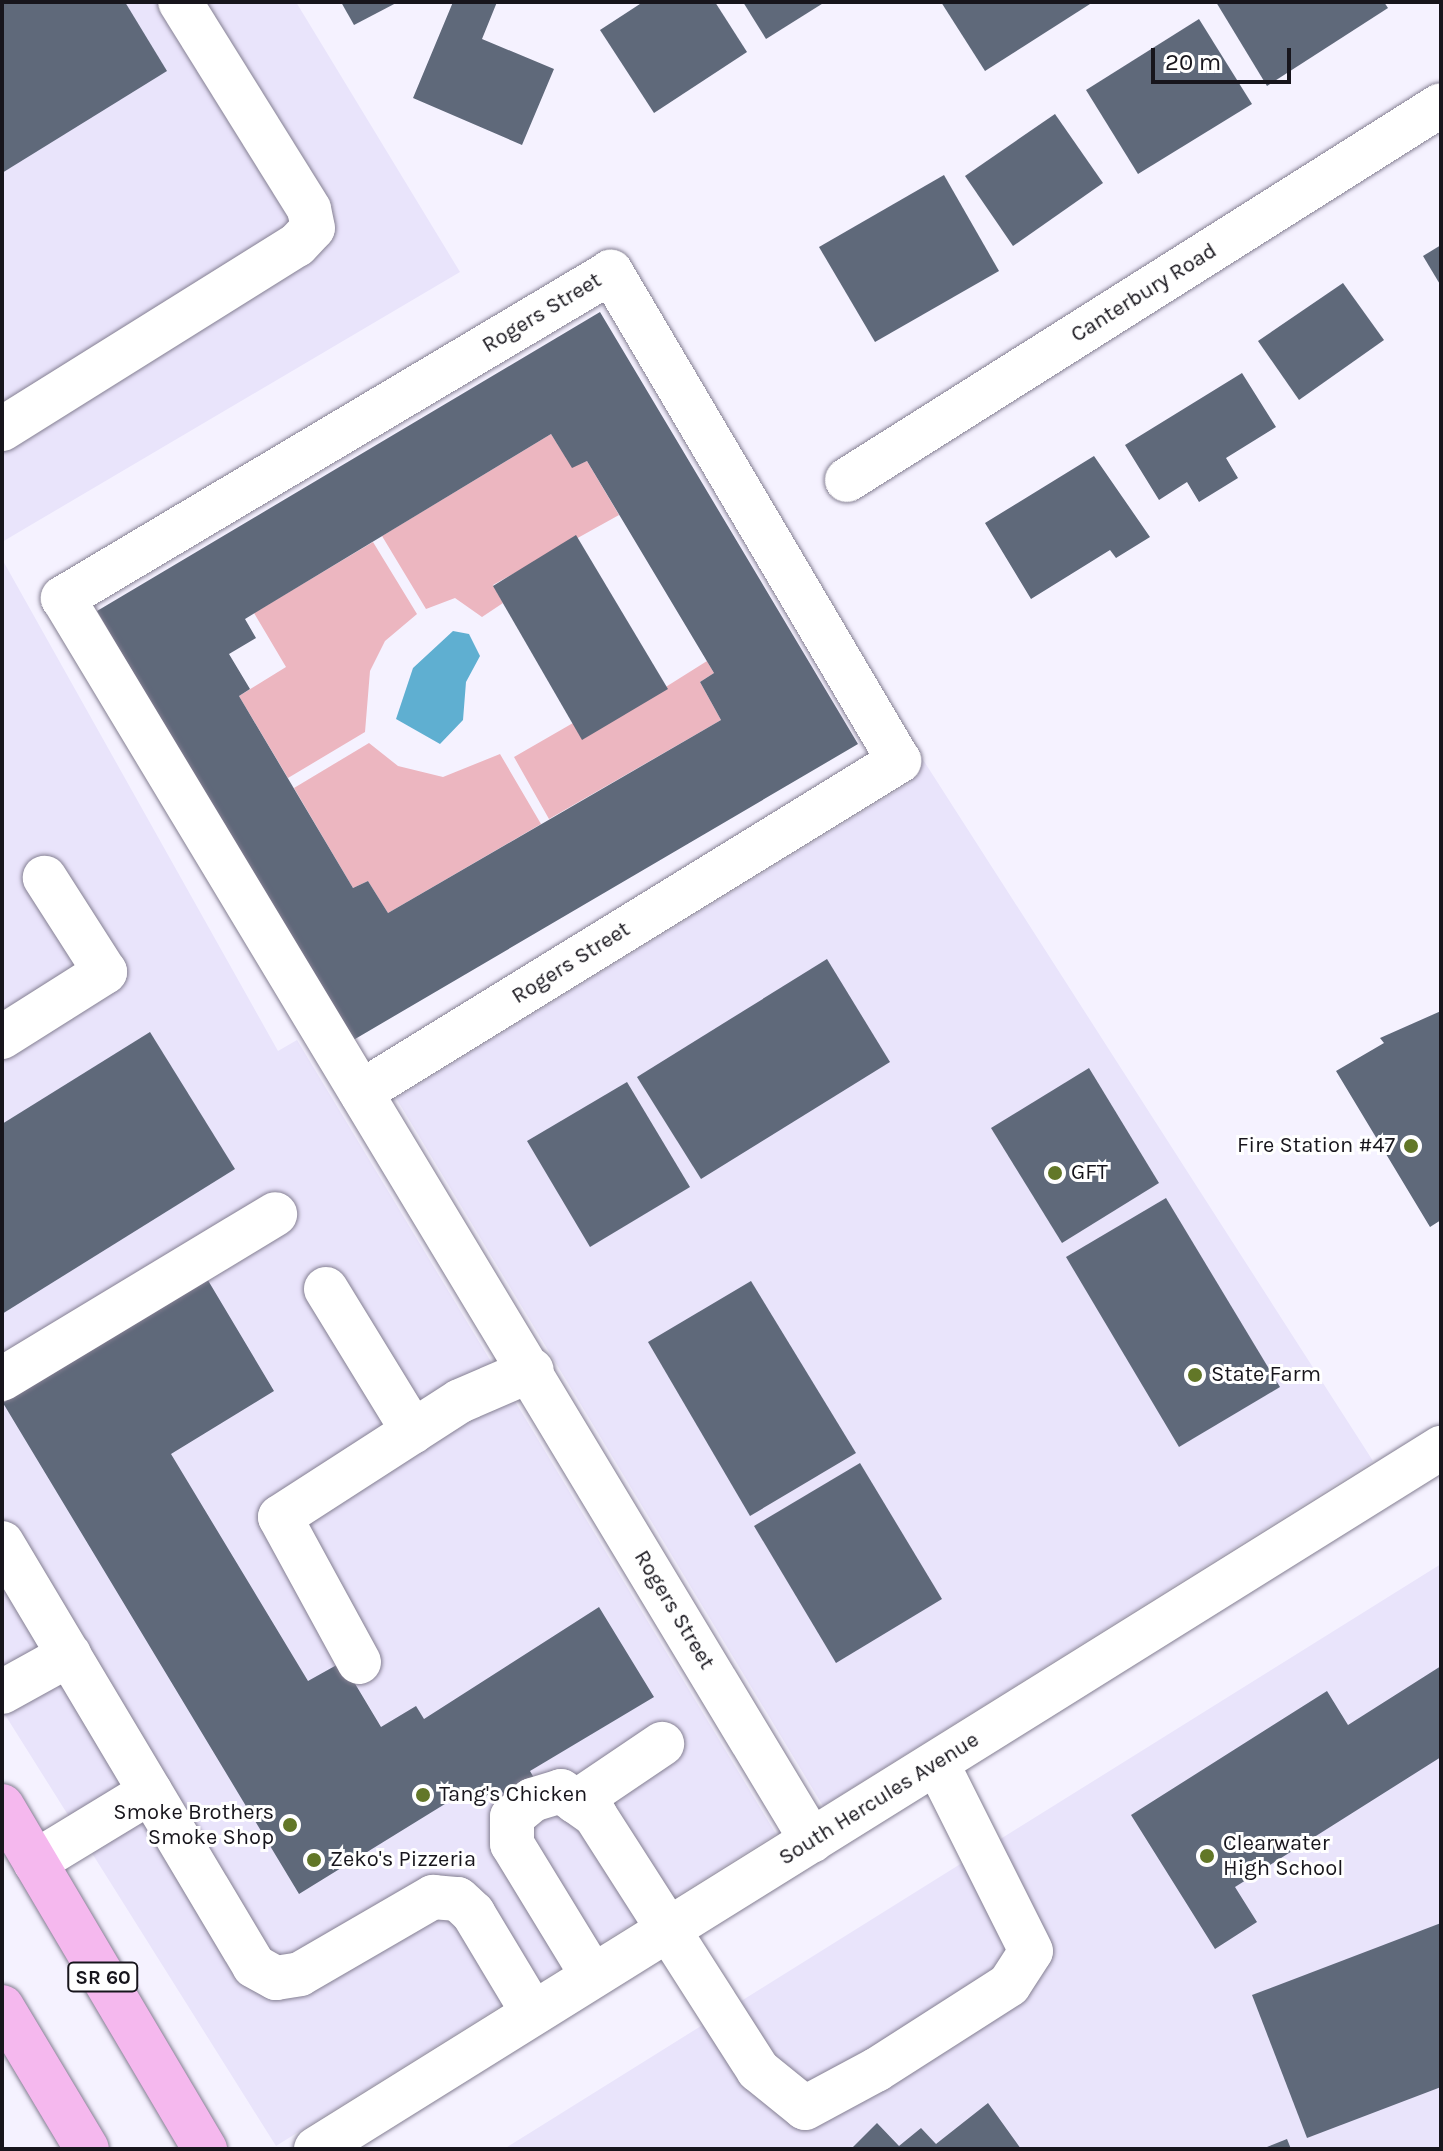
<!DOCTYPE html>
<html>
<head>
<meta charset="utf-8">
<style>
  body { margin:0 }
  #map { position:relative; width:1443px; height:2151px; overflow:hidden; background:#f5f2ff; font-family:Karla,sans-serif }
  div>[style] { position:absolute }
  .built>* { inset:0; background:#e9e4fb }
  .green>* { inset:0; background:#ecb6c0 }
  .water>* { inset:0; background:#5fafd1 }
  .building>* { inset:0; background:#5f697a }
  .roads { filter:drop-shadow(0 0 2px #847f92) drop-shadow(0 0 2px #847f92) }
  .minor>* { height:44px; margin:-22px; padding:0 22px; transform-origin:22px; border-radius:22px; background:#fff }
  .major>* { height:44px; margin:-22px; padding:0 22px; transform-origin:22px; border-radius:22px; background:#f5b8ee }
  .dots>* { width:22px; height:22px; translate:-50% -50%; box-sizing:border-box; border:4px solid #fff; border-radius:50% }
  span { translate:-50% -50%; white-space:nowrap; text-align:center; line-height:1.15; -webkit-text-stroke:6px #fff; paint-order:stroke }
  .shield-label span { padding:2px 6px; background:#fff; border:2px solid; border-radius:6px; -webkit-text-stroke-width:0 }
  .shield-label { font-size:20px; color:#17151c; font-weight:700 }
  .street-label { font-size:22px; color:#17151c }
  .poi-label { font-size:22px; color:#17151c }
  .right { translate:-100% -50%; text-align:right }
  .left { translate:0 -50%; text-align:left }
  .frame { position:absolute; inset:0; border:4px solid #17151c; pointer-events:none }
  .scale { position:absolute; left:1151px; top:48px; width:140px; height:36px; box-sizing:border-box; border:4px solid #17151c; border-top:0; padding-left:10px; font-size:24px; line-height:28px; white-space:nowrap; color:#17151c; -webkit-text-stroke:6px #fff; paint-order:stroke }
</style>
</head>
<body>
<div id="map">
  <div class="built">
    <i style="clip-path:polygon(2px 2px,296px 2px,460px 272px,2px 542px)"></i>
    <i style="clip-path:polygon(2px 559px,278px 1051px,297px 1040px,776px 1834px,276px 2146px,2px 1710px)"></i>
    <i style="clip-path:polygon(920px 755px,1373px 1461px,823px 1806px,396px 1098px,911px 782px)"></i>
    <i style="clip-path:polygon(1441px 1564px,1441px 2149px,504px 2149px)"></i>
  </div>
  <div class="green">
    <i style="clip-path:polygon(551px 434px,572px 467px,587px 461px,619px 515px,493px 585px,503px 603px,482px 617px,455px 598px,426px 609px,382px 536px)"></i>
    <i style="clip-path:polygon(373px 542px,417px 614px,385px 641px,370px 671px,365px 732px,288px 778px,239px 696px,286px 667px,254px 613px)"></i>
    <i style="clip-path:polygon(707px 661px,714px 673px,700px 682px,721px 720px,549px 819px,514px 757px,573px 723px,583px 739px)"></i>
    <i style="clip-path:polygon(369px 743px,398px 766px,443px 777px,500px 754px,541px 824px,388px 913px,368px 881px,353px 888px,294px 788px)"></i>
  </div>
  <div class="water">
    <i style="clip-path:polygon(453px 631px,469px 634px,480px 656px,466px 682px,463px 720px,440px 744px,396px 719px,413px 668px)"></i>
  </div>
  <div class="building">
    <i style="clip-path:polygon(2px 2px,125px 2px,167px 71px,2px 173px)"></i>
    <i style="clip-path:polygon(341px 2px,398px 2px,354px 25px)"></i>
    <i style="clip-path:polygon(453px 2px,497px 2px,482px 39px,554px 69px,522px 145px,413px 98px)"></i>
    <i style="clip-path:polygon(643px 2px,715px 2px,747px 52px,654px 113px,600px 30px)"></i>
    <i style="clip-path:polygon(743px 2px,825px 2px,766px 39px)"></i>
    <i style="clip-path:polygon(941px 2px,1088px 2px,1090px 4px,985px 71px)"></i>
    <i style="clip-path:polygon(1216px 2px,1384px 2px,1388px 8px,1267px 86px)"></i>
    <i style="clip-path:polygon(1199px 19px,1252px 104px,1138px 174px,1086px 90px)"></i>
    <i style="clip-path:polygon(1055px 114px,1103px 183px,1013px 246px,965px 176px)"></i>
    <i style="clip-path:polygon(944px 175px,999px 271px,875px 342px,819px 247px)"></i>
    <i style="clip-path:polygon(1441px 245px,1441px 286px,1423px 256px)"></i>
    <i style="clip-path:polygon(1343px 283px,1384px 340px,1299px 400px,1258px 341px)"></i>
    <i style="clip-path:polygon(evenodd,600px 312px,858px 744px,350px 1042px,97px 611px,600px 312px,551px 434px,572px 468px,587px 461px,714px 673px,700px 682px,721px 720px,388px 913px,368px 881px,353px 888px,239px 696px,250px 689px,229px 654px,256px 638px,245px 619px,551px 434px)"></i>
    <i style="clip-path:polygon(1242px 373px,1276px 427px,1226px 458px,1238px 478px,1199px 502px,1187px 482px,1159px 500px,1125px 445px)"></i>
    <i style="clip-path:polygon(1094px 456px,1150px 537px,1116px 558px,1110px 550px,1031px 599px,985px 523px)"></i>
    <i style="clip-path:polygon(576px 535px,668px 689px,582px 740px,493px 586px)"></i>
    <i style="clip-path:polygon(827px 959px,890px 1062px,701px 1179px,637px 1077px)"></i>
    <i style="clip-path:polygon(1441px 1011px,1441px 1220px,1430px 1227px,1336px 1071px,1384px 1043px,1380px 1038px)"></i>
    <i style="clip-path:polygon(150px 1032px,235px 1169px,2px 1314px,2px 1124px)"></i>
    <i style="clip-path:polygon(1089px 1068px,1159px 1183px,1062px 1243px,991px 1128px)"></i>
    <i style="clip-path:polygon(627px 1082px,690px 1187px,590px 1247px,527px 1141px)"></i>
    <i style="clip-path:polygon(1166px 1198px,1280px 1387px,1179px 1447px,1066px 1257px)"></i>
    <i style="clip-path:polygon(206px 1277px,274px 1391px,171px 1454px,308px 1681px,342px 1662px,381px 1727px,416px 1706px,424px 1719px,599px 1607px,654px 1697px,530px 1771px,552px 1809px,523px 1827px,500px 1788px,473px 1804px,466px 1791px,299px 1894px,3px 1403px)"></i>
    <i style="clip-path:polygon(751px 1281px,856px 1453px,750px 1516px,648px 1342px)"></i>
    <i style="clip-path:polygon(860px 1463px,942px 1599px,836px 1663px,754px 1526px)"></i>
    <i style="clip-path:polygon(1441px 1666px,1441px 1757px,1235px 1887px,1257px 1922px,1215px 1949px,1131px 1815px,1327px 1691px,1348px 1725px)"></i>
    <i style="clip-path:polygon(1441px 1923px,1441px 2087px,1307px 2138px,1252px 1995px)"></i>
    <i style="clip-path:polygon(988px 2103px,1021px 2149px,851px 2149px,877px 2123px,899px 2146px,921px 2128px,936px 2144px)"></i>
    <i style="clip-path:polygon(1287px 2139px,1291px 2149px,1262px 2149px)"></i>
  </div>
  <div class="roads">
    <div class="minor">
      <i style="left:2px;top:429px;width:348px;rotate:-32deg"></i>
      <i style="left:297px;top:245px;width:23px;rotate:-47deg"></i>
      <i style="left:313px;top:228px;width:19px;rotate:-102deg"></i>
      <i style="left:309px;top:209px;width:244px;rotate:-121.9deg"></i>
      <i style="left:847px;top:480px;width:702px;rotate:-32.26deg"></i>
      <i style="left:2px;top:1037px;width:122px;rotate:-32.3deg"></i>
      <i style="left:105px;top:972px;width:112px;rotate:-122.6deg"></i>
      <i style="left:361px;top:1092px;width:632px;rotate:-31.6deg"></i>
      <i style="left:899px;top:761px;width:568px;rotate:-120.5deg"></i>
      <i style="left:611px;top:272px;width:638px;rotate:149.25deg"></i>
      <i style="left:63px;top:598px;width:1451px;rotate:58.93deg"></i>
      <i style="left:326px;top:1289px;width:167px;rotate:58.5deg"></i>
      <i style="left:2px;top:1379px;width:319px;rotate:-31.1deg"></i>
      <i style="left:2px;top:1543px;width:492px;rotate:59.2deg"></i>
      <i style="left:254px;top:1966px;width:25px;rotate:29deg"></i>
      <i style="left:276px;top:1978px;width:24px;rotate:-9deg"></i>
      <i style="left:300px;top:1974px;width:154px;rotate:-30.1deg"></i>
      <i style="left:433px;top:1897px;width:25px;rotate:5deg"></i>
      <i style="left:458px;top:1899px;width:21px;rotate:43deg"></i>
      <i style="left:473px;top:1913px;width:114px;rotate:59deg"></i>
      <i style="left:359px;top:1662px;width:165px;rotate:-118.6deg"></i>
      <i style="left:280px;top:1517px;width:214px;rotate:-32.8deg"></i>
      <i style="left:460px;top:1401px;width:78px;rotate:-23.3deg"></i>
      <i style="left:2px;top:1692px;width:77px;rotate:-28.9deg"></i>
      <i style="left:576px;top:1802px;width:104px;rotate:-34deg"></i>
      <i style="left:35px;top:1862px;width:135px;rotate:-31.3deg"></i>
      <i style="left:592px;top:1975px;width:153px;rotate:-121.4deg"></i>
      <i style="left:512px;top:1844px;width:27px;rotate:-90deg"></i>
      <i style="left:512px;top:1817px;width:26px;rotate:-40deg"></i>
      <i style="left:532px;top:1800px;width:30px;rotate:-17deg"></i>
      <i style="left:561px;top:1791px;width:42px;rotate:35.2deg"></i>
      <i style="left:595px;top:1815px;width:303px;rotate:57.4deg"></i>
      <i style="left:758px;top:2070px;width:60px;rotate:39deg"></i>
      <i style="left:805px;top:2108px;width:81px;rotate:-28.2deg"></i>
      <i style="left:876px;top:2070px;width:158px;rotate:-32.6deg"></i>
      <i style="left:1009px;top:1985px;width:40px;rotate:-57.1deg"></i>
      <i style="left:1031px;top:1951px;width:210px;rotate:-116.6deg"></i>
      <i style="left:316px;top:2149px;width:1326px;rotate:-31.93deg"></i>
    </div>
    <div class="major">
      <i style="left:2px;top:1806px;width:399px;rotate:59.4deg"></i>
      <i style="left:2px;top:2007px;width:165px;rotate:59.1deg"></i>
    </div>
  </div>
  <div class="dots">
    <i style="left:1411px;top:1146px;background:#627728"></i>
    <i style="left:1055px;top:1173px;background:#627728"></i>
    <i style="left:1195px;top:1375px;background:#627728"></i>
    <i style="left:423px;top:1795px;background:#627728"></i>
    <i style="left:290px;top:1825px;background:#627728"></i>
    <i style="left:1207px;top:1856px;background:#627728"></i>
    <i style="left:314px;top:1860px;background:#627728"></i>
  </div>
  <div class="shield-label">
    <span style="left:103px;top:1977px">SR 60</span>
  </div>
  <div class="street-label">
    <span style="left:1144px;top:293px;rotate:-32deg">Canterbury Road</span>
    <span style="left:542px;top:313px;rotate:-31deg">Rogers Street</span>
    <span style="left:571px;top:963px;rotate:-32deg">Rogers Street</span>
    <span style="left:674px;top:1610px;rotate:59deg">Rogers Street</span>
    <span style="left:879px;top:1799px;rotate:-32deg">South Hercules Avenue</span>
  </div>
  <div class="poi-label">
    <span class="right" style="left:1395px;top:1146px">Fire Station #47</span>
    <span class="left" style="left:1071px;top:1173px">GFT</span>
    <span class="left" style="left:1211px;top:1375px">State Farm</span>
    <span class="left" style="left:439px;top:1795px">Tang's Chicken</span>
    <span class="right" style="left:274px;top:1825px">Smoke Brothers<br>Smoke Shop</span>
    <span class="left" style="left:1223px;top:1856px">Clearwater<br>High School</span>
    <span class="left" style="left:330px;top:1860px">Zeko's Pizzeria</span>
  </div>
  <div class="frame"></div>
  <div class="scale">20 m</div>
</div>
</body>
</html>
